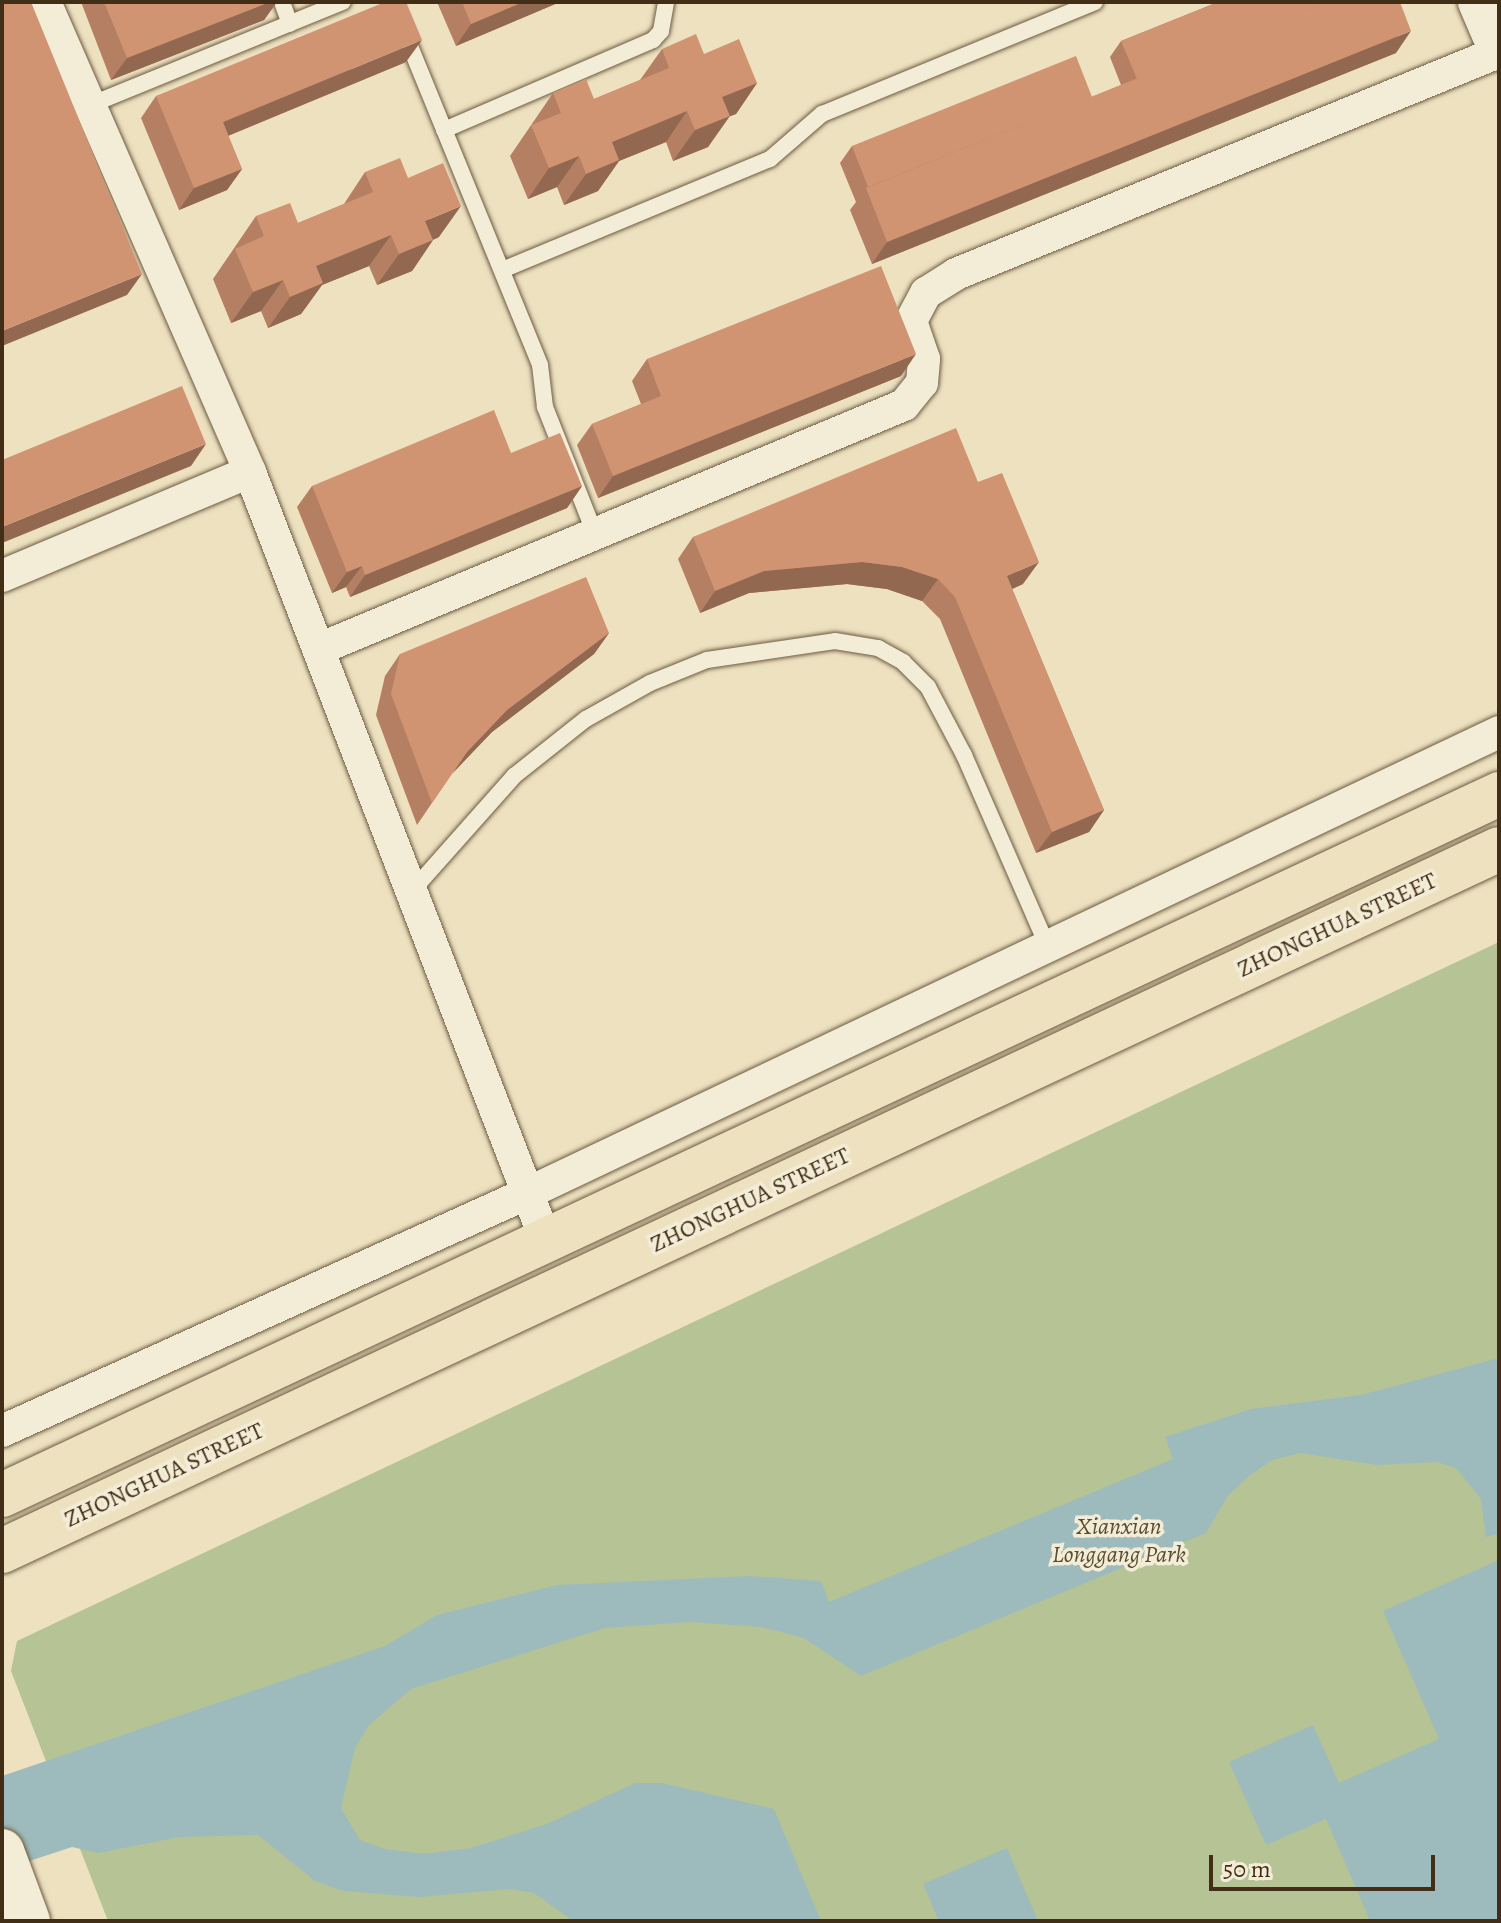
<!DOCTYPE html>
<html>
<head>
<meta charset="utf-8">
<style>
  body { margin:0 }
  #map { position:relative; width:1501px; height:1923px; overflow:hidden; background:#ede1c0; font-family:Alegreya,serif }
  div>[style] { position:absolute }
  .green>* { inset:0; background:#b6c394 }
  .water>* { inset:0; background:#9dbbbc }
  .roads { filter:drop-shadow(0 0 2px #6d5b41) drop-shadow(0 0 2px #6d5b41) }
  .service>* { height:16px; margin:-8px; padding:0 8px; transform-origin:8px; border-radius:8px; background:#f3ecd6 }
  .minor>* { height:32px; margin:-16px; padding:0 16px; transform-origin:16px; border-radius:16px; background:#f3ecd6 }
  .tertiary>* { height:40px; margin:-20px; padding:0 20px; transform-origin:20px; border-radius:20px; background:#f3ecd6 }
  .secondary>* { height:44px; margin:-22px; padding:0 22px; transform-origin:22px; border-radius:22px; background:#f3ecd6 }
  .primary>* { height:44px; margin:-22px; padding:0 22px; transform-origin:22px; border-radius:22px; background:#ede1c0 }
  .wall>* { inset:0; background:#b47f62 }
  .shaded-wall>* { inset:0; background:#926850 }
  .building>* { inset:0; background:#d19472 }
  span { translate:-50% -50%; white-space:nowrap; text-align:center; line-height:1.15; -webkit-text-stroke:7px #f3ecd6; paint-order:stroke }
  .street-label { font-size:24px; color:#422e17 }
  .park-label { font-size:24px; color:#594c30; font-style:italic }
  .frame { position:absolute; inset:0; border:4px solid #422e17; pointer-events:none }
  .scale { position:absolute; left:1209px; top:1855px; width:226px; height:36px; box-sizing:border-box; border:4px solid #422e17; border-top:0; padding-left:10px; font-size:24px; line-height:28px; white-space:nowrap; color:#422e17; -webkit-text-stroke:6px #f3ecd6; paint-order:stroke }
</style>
</head>
<body>
<div id="map">
  <div class="green">
    <i style="clip-path:polygon(1499px 942px,1499px 1921px,108px 1921px,11px 1671px,17px 1641px)"></i>
  </div>
  <div class="water">
    <i style="clip-path:polygon(1499px 1358px,1499px 1534px,1486px 1537px,1481px 1499px,1456px 1468px,1437px 1462px,1377px 1465px,1300px 1453px,1272px 1460px,1249px 1476px,1227px 1497px,1206px 1533px,861px 1676px,804px 1638px,761px 1627px,689px 1622px,605px 1628px,411px 1689px,369px 1725px,355px 1748px,341px 1808px,360px 1840px,385px 1849px,424px 1854px,471px 1848px,547px 1824px,635px 1783px,662px 1783px,774px 1809px,821px 1921px,573px 1921px,534px 1893px,510px 1889px,420px 1897px,344px 1891px,315px 1881px,258px 1835px,180px 1837px,98px 1853px,72px 1847px,2px 1870px,2px 1776px,385px 1646px,437px 1615px,557px 1585px,751px 1576px,821px 1581px,829px 1602px,1173px 1459px,1165px 1437px,1251px 1409px,1361px 1395px)"></i>
    <i style="clip-path:polygon(1499px 1560px,1499px 1921px,1364px 1921px,1369px 1918px,1326px 1819px,1266px 1845px,1229px 1762px,1313px 1725px,1339px 1783px,1439px 1739px,1383px 1611px)"></i>
    <i style="clip-path:polygon(1007px 1848px,1038px 1921px,939px 1921px,923px 1884px)"></i>
  </div>
  <div class="roads">
    <div class="service">
      <i style="left:282px;top:2px;width:23px;rotate:70deg"></i>
      <i style="left:392px;top:2px;width:392px;rotate:67.8deg"></i>
      <i style="left:540px;top:365px;width:42px;rotate:83.2deg"></i>
      <i style="left:545px;top:407px;width:136px;rotate:68.5deg"></i>
      <i style="left:90px;top:105px;width:273px;rotate:-22.2deg"></i>
      <i style="left:444px;top:130px;width:228px;rotate:-23.3deg"></i>
      <i style="left:653px;top:40px;width:12px;rotate:-48deg"></i>
      <i style="left:661px;top:31px;width:29px;rotate:-80deg"></i>
      <i style="left:502px;top:270px;width:290px;rotate:-22.5deg"></i>
      <i style="left:770px;top:159px;width:69px;rotate:-40.9deg"></i>
      <i style="left:822px;top:114px;width:295px;rotate:-22.3deg"></i>
      <i style="left:412px;top:891px;width:154px;rotate:-48.4deg"></i>
      <i style="left:514px;top:776px;width:92px;rotate:-38.4deg"></i>
      <i style="left:586px;top:719px;width:73px;rotate:-29.4deg"></i>
      <i style="left:650px;top:683px;width:61px;rotate:-22deg"></i>
      <i style="left:707px;top:660px;width:129px;rotate:-8.4deg"></i>
      <i style="left:835px;top:641px;width:44px;rotate:9.2deg"></i>
      <i style="left:878px;top:648px;width:29px;rotate:29deg"></i>
      <i style="left:903px;top:662px;width:35px;rotate:45deg"></i>
      <i style="left:928px;top:687px;width:77px;rotate:62.1deg"></i>
      <i style="left:964px;top:755px;width:207px;rotate:66.4deg"></i>
    </div>
    <div class="minor">
      <i style="left:45px;top:2px;width:513px;rotate:66.43deg"></i>
      <i style="left:250px;top:472px;width:824px;rotate:68.95deg"></i>
      <i style="left:2px;top:576px;width:269px;rotate:-22.8deg"></i>
      <i style="left:319px;top:649px;width:634px;rotate:-22.64deg"></i>
      <i style="left:904px;top:405px;width:28px;rotate:-51deg"></i>
      <i style="left:922px;top:383px;width:24px;rotate:-85deg"></i>
      <i style="left:924px;top:359px;width:40px;rotate:-108.9deg"></i>
      <i style="left:911px;top:321px;width:32px;rotate:-62deg"></i>
      <i style="left:926px;top:293px;width:36px;rotate:-32deg"></i>
      <i style="left:956px;top:274px;width:587px;rotate:-22.24deg"></i>
      <i style="left:2px;top:1431px;width:580px;rotate:-24.35deg"></i>
      <i style="left:530px;top:1192px;width:1073px;rotate:-25.39deg"></i>
    </div>
    <div class="tertiary">
      <i style="left:1478px;top:2px;width:53px;rotate:66.8deg"></i>
    </div>
    <div class="secondary">
      <i style="left:2px;top:1851px;width:75px;rotate:69.6deg"></i>
    </div>
    <div class="primary">
      <i style="left:2px;top:1495px;width:1653px;rotate:-25.09deg"></i>
      <i style="left:2px;top:1551px;width:1653px;rotate:-25.12deg"></i>
    </div>
  </div>
  <div class="wall">
    <i style="clip-path:polygon(81px 2px,277px 2px,264px 20px,111px 80px)"></i>
    <i style="clip-path:polygon(437px 2px,560px 2px,456px 46px)"></i>
    <i style="clip-path:polygon(1218px 2px,1400px 2px,1396px 53px,872px 264px,850px 210px,856px 202px,840px 163px,852px 146px,1092px 97px,1121px 85px,1110px 57px,1121px 41px)"></i>
    <i style="clip-path:polygon(662px 49px,704px 54px,757px 83px,736px 114px,729px 116px,708px 147px,673px 161px,666px 142px,619px 161px,598px 191px,564px 205px,557px 187px,528px 199px,510px 156px,553px 93px,594px 99px,640px 80px)"></i>
    <i style="clip-path:polygon(406px 62px,228px 136px,242px 169px,227px 190px,179px 210px,141px 118px,156px 96px)"></i>
    <i style="clip-path:polygon(365px 172px,408px 178px,439px 237px,433px 240px,412px 271px,377px 285px,369px 266px,322px 285px,301px 314px,268px 328px,261px 311px,231px 323px,213px 279px,256px 216px,298px 223px,344px 204px)"></i>
    <i style="clip-path:polygon(647px 359px,901px 376px,598px 498px,577px 445px,592px 424px,641px 404px,632px 381px)"></i>
    <i style="clip-path:polygon(511px 453px,582px 486px,567px 508px,350px 597px,346px 587px,332px 593px,297px 507px,312px 486px)"></i>
    <i style="clip-path:polygon(978px 482px,1023px 584px,1012px 589px,1104px 810px,1089px 832px,1036px 853px,940px 619px,922px 601px,887px 589px,847px 584px,749px 593px,700px 613px,678px 559px,693px 537px)"></i>
    <i style="clip-path:polygon(609px 633px,594px 654px,492px 732px,453px 772px,417px 825px,376px 715px,385px 676px,400px 654px)"></i>
  </div>
  <div class="shaded-wall">
    <i style="clip-path:polygon(270px 2px,277px 2px,264px 20px,111px 80px,127px 58px)"></i>
    <i style="clip-path:polygon(523px 2px,560px 2px,456px 46px,471px 24px)"></i>
    <i style="clip-path:polygon(1411px 31px,1396px 53px,872px 264px,887px 242px)"></i>
    <i style="clip-path:polygon(422px 40px,406px 62px,208px 144px,223px 122px)"></i>
    <i style="clip-path:polygon(757px 83px,736px 114px,700px 128px,722px 97px)"></i>
    <i style="clip-path:polygon(687px 111px,666px 142px,619px 161px,598px 191px,564px 205px,586px 174px,612px 142px)"></i>
    <i style="clip-path:polygon(730px 116px,708px 147px,673px 161px,695px 130px)"></i>
    <i style="clip-path:polygon(579px 156px,557px 187px,528px 199px,549px 168px)"></i>
    <i style="clip-path:polygon(242px 169px,227px 190px,179px 210px,194px 188px)"></i>
    <i style="clip-path:polygon(461px 206px,439px 237px,404px 252px,425px 221px)"></i>
    <i style="clip-path:polygon(391px 235px,369px 266px,322px 285px,301px 314px,268px 328px,290px 297px,316px 266px)"></i>
    <i style="clip-path:polygon(433px 240px,412px 271px,377px 285px,399px 254px)"></i>
    <i style="clip-path:polygon(142px 274px,127px 295px,2px 346px,2px 331px)"></i>
    <i style="clip-path:polygon(283px 280px,261px 311px,231px 323px,253px 292px)"></i>
    <i style="clip-path:polygon(916px 354px,901px 376px,598px 498px,613px 476px)"></i>
    <i style="clip-path:polygon(206px 444px,191px 466px,2px 543px,2px 527px)"></i>
    <i style="clip-path:polygon(582px 486px,567px 508px,350px 597px,365px 575px)"></i>
    <i style="clip-path:polygon(862px 562px,902px 567px,938px 579px,922px 601px,887px 589px,847px 584px,749px 593px,700px 613px,715px 591px,764px 571px)"></i>
    <i style="clip-path:polygon(1039px 562px,1023px 584px,992px 598px,1007px 576px)"></i>
    <i style="clip-path:polygon(362px 566px,346px 587px,332px 593px,347px 572px)"></i>
    <i style="clip-path:polygon(609px 633px,594px 654px,492px 732px,452px 774px,467px 752px,507px 710px)"></i>
    <i style="clip-path:polygon(1104px 810px,1089px 832px,1036px 853px,1052px 832px)"></i>
  </div>
  <div class="building">
    <i style="clip-path:polygon(2px 2px,31px 2px,142px 274px,2px 331px)"></i>
    <i style="clip-path:polygon(104px 2px,270px 2px,127px 58px)"></i>
    <i style="clip-path:polygon(385px 2px,406px 2px,422px 40px,223px 122px,242px 169px,194px 188px,156px 96px)"></i>
    <i style="clip-path:polygon(462px 2px,523px 2px,471px 24px)"></i>
    <i style="clip-path:polygon(1218px 2px,1323px 2px,1324px 3px,1137px 79px,1121px 41px)"></i>
    <i style="clip-path:polygon(1326px 2px,1400px 2px,1411px 31px,887px 242px,866px 188px)"></i>
    <i style="clip-path:polygon(696px 34px,704px 54px,739px 39px,757px 83px,722px 97px,730px 116px,695px 130px,687px 111px,612px 142px,619px 160px,586px 174px,579px 156px,549px 168px,531px 125px,561px 113px,553px 93px,586px 79px,594px 99px,669px 68px,662px 49px)"></i>
    <i style="clip-path:polygon(1076px 56px,1092px 97px,868px 187px,852px 146px)"></i>
    <i style="clip-path:polygon(400px 158px,408px 178px,443px 163px,461px 206px,425px 221px,433px 240px,399px 254px,391px 235px,316px 266px,323px 283px,290px 297px,283px 280px,253px 292px,235px 249px,264px 236px,256px 216px,290px 203px,298px 223px,373px 192px,365px 172px)"></i>
    <i style="clip-path:polygon(881px 266px,916px 354px,613px 476px,592px 424px,661px 396px,647px 359px)"></i>
    <i style="clip-path:polygon(182px 386px,206px 444px,2px 527px,2px 460px)"></i>
    <i style="clip-path:polygon(494px 410px,511px 453px,560px 433px,582px 486px,365px 575px,362px 566px,347px 572px,312px 486px)"></i>
    <i style="clip-path:polygon(956px 428px,978px 482px,1002px 473px,1039px 562px,1007px 576px,1104px 810px,1052px 832px,955px 597px,938px 579px,902px 567px,862px 562px,764px 571px,715px 591px,693px 537px)"></i>
    <i style="clip-path:polygon(586px 577px,609px 633px,507px 710px,467px 752px,432px 803px,391px 694px,400px 654px)"></i>
  </div>
  <div class="street-label">
    <span style="left:1337px;top:925px;rotate:-25deg">ZHONGHUA STREET</span>
    <span style="left:750px;top:1200px;rotate:-25deg">ZHONGHUA STREET</span>
    <span style="left:164px;top:1475px;rotate:-25deg">ZHONGHUA STREET</span>
  </div>
  <div class="park-label">
    <span style="left:1119px;top:1541px">Xianxian<br>Longgang Park</span>
  </div>
  <div class="frame"></div>
  <div class="scale">50 m</div>
</div>
</body>
</html>
